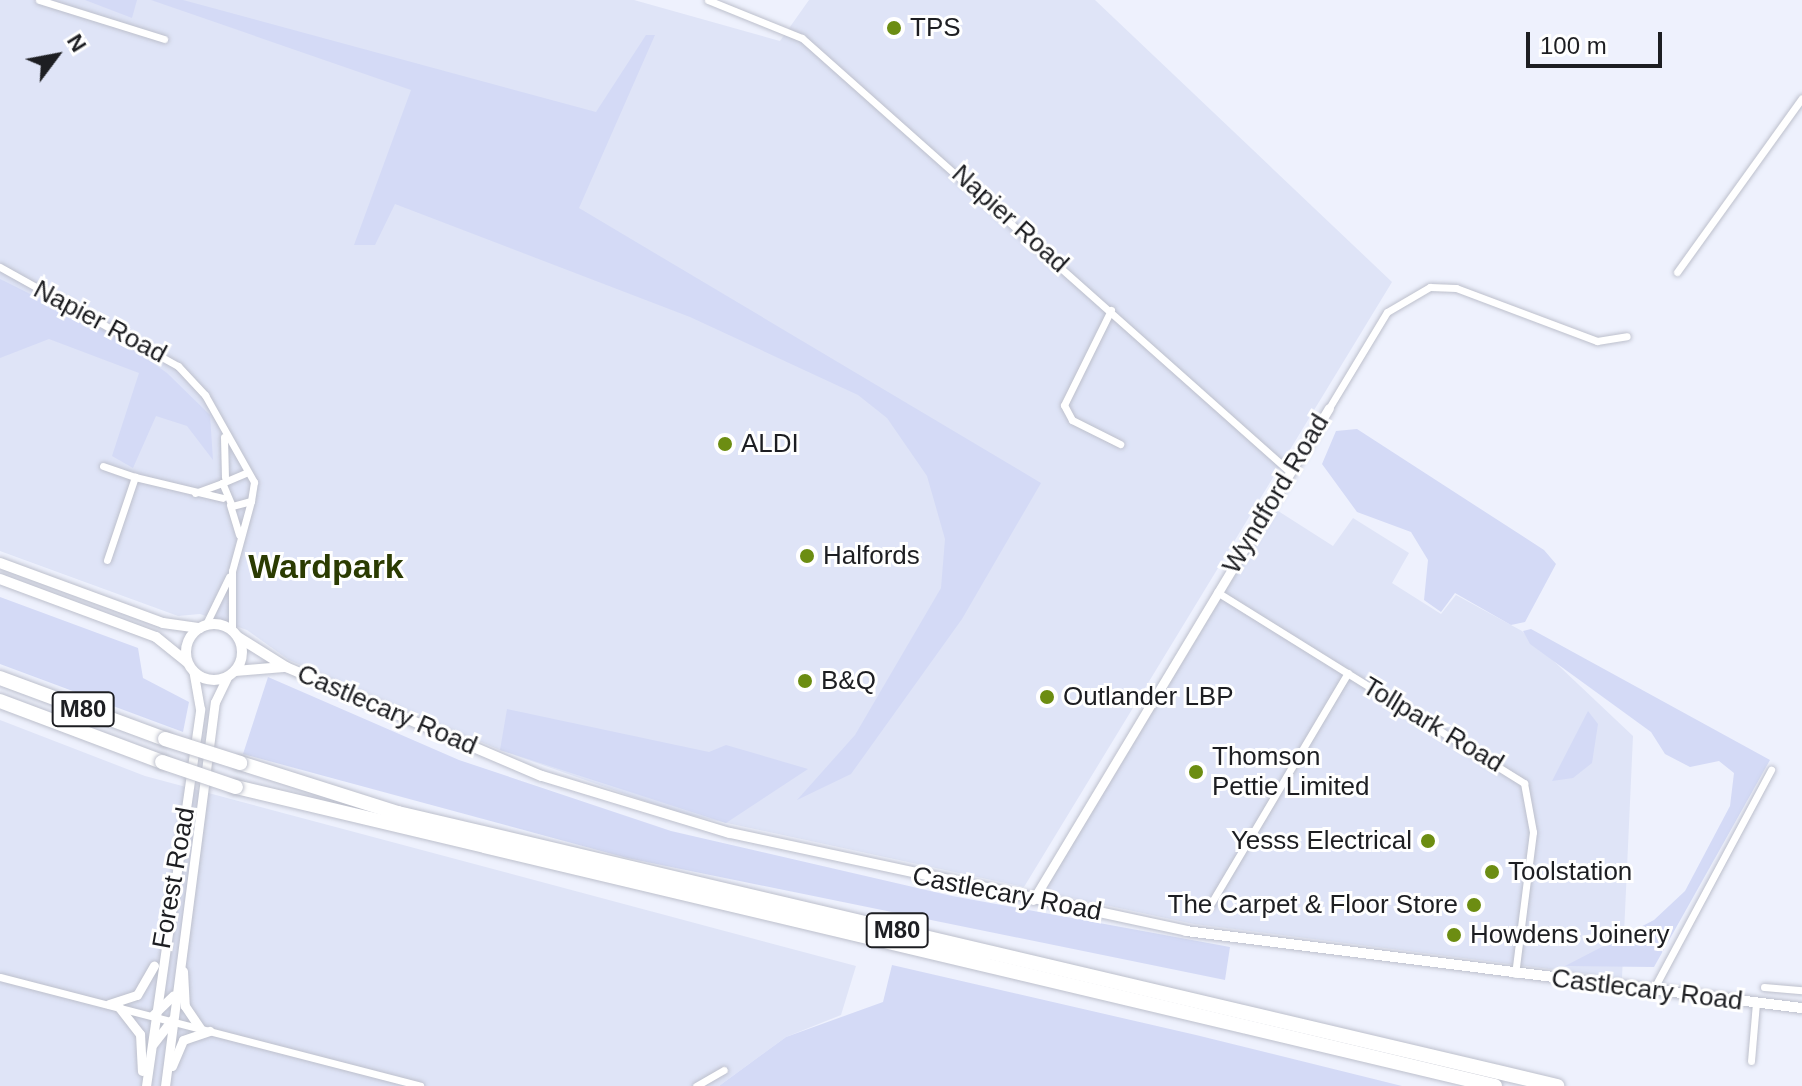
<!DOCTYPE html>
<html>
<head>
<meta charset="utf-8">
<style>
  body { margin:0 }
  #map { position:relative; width:1802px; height:1086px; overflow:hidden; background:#eef1fd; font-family:Arial,sans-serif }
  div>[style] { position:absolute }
  .built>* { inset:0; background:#dfe4f7 }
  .green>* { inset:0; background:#d4daf6 }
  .roads { filter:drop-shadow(0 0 2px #bdc0cc) drop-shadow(0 0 2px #bdc0cc) }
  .minor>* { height:7px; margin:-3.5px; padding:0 3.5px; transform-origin:3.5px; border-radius:3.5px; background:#fff }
  .tertiary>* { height:9px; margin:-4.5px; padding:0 4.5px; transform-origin:4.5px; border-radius:4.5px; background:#fff }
  .secondary>* { height:10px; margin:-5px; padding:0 5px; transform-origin:5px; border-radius:5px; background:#fff }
  .secondary>.ring { margin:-5px; padding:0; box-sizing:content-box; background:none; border:10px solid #fff; border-radius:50% }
  .motorway>* { height:14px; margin:-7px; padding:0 7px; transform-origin:7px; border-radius:7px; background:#fff }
  .bridges { filter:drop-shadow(0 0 2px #bdc0cc) drop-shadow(0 0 2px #bdc0cc) }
  .motorway-bridge>* { height:14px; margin:-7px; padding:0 7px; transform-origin:7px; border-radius:7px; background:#fff }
  .dots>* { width:22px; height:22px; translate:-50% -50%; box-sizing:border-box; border:4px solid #fff; border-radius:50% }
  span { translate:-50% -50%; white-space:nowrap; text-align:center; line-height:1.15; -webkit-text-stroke:6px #fff; paint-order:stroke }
  .shield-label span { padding:2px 6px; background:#fff; border:2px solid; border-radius:6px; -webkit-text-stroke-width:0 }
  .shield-label { font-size:24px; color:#1d1e22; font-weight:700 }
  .poi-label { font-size:26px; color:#1d1e22 }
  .left { translate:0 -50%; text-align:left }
  .right { translate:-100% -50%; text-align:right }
  .street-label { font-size:26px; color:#1d1e22 }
  .district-label { font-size:34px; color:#2b3b02; font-weight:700 }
  .north { position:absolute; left:16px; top:16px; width:80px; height:80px; -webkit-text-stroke:6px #fff; paint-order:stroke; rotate:58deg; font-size:22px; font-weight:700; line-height:32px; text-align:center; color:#1d1e22 }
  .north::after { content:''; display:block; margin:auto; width:28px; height:36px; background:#1d1e22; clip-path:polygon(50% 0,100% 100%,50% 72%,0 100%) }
  .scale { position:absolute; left:1526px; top:32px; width:136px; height:36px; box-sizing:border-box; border:4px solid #1d1e22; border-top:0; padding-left:10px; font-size:24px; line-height:28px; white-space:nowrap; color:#1d1e22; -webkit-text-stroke:6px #fff; paint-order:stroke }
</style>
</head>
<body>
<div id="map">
  <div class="built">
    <i style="clip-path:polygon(0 0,634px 0,780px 41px,809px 0,1095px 0,1392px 282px,1024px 887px,676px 812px,500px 750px,289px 660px,247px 630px,200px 614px,178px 616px,0 551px)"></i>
    <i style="clip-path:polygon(1275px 509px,1333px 546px,1353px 518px,1409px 553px,1392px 583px,1441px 614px,1456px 595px,1522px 631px,1633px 736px,1622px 978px,1194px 924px,1044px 892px)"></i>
    <i style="clip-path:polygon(0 720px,145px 776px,856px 966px,841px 1015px,786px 1037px,719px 1086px,0 1086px)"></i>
  </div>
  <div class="green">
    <i style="clip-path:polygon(85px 0,137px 0,132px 18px)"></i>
    <i style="clip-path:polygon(151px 0,183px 0,596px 112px,646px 35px,655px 35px,579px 208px,1041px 483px,962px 619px,851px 774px,797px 800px,855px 735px,941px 588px,945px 539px,927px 476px,887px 418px,858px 395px,690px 317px,395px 204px,375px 245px,354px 245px,411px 90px)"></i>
    <i style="clip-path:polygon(0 279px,113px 335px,167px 373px,210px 415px,213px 460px,187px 426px,156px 416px,133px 468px,112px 456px,139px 373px,49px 339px,0 358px)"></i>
    <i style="clip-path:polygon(1357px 429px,1544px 550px,1556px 564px,1525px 622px,1511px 625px,1455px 593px,1441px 612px,1424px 600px,1428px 560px,1411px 532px,1357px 512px,1322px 464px,1336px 431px)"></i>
    <i style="clip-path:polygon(0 597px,138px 648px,143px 678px,189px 702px,183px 732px,0 664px)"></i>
    <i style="clip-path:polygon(1531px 629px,1770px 760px,1654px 967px,1565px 966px,1654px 920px,1685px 891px,1730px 806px,1734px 773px,1719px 761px,1690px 767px,1665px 754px,1651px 732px,1530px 644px,1523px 631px)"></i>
    <i style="clip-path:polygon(268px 677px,459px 760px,671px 831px,952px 896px,1230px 947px,1225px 980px,627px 858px,243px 754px)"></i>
    <i style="clip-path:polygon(507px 709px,709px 752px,726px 745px,808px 769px,726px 823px,500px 750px)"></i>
    <i style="clip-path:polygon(1588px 711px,1598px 724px,1592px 763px,1573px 778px,1552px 781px)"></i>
    <i style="clip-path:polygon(892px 965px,1196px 1035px,1402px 1086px,719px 1086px,786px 1037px,883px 1002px)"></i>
  </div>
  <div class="roads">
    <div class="minor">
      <i style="left:39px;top:0;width:131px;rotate:17.3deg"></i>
      <i style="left:708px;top:0;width:101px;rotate:22deg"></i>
      <i style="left:802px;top:38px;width:653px;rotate:41.65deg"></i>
      <i style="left:0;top:267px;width:204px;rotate:29.1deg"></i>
      <i style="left:178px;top:366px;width:40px;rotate:47deg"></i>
      <i style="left:205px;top:395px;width:100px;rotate:60.6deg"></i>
      <i style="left:254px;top:482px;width:19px;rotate:99deg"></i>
      <i style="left:251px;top:501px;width:20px;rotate:165deg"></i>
      <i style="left:232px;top:506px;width:25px;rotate:-113deg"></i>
      <i style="left:222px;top:483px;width:25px;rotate:-23deg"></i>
      <i style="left:1677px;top:272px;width:214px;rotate:-54.3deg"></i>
      <i style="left:1111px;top:310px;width:106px;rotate:116.3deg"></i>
      <i style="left:1064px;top:405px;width:17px;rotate:62deg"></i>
      <i style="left:1072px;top:420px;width:54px;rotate:26.6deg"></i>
      <i style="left:1329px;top:408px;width:112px;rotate:-58.9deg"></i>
      <i style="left:1387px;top:312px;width:50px;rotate:-30.2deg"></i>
      <i style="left:1430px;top:287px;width:26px;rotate:2deg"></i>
      <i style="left:1456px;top:288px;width:151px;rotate:20.6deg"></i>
      <i style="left:1597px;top:341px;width:30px;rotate:-9deg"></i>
      <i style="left:224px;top:437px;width:40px;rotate:88.6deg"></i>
      <i style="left:103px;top:466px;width:34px;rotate:19deg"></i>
      <i style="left:195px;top:493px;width:29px;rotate:-20deg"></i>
      <i style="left:230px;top:505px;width:31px;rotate:73deg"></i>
      <i style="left:107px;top:560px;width:88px;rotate:-71.4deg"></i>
      <i style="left:135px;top:477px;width:90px;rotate:13.4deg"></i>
      <i style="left:1217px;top:592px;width:362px;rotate:31.9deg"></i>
      <i style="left:1524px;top:783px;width:50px;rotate:79.6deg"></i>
      <i style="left:1533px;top:832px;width:143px;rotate:97.2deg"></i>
      <i style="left:205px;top:626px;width:55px;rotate:-63.9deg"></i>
      <i style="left:232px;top:631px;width:60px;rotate:-90deg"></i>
      <i style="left:232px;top:571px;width:73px;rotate:-74.8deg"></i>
      <i style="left:1210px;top:905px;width:270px;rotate:-59.3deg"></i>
      <i style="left:0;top:977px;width:434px;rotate:14.5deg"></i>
      <i style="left:1764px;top:987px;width:38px;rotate:5deg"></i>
      <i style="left:1653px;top:990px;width:250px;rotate:-61.8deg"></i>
      <i style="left:1751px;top:1061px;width:58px;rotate:-85.1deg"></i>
      <i style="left:696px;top:1086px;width:32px;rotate:-30deg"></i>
    </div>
    <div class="tertiary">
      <i style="left:1033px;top:900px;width:574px;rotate:-58.97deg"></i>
      <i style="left:183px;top:971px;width:35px;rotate:87deg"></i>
      <i style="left:185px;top:1006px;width:27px;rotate:56deg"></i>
      <i style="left:109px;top:1004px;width:29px;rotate:-18deg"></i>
      <i style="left:137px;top:995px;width:34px;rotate:-60deg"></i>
      <i style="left:118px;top:1006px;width:36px;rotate:52deg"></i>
      <i style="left:140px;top:1034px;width:37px;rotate:87deg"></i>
      <i style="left:153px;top:1015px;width:28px;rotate:-44deg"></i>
      <i style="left:153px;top:1044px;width:31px;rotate:-52deg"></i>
      <i style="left:172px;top:1066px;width:28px;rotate:-67deg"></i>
      <i style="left:183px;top:1040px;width:28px;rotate:-19deg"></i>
      <i style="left:146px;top:1086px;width:381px;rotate:-81.8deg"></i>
      <i style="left:200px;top:709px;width:39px;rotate:-100deg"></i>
      <i style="left:165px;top:1086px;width:387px;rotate:-82.6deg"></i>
      <i style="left:215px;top:702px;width:28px;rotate:-64deg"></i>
    </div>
    <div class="secondary">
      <i style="left:0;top:563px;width:174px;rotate:20.2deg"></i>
      <i style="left:163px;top:623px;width:37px;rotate:8deg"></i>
      <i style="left:0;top:579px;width:166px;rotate:20.4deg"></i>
      <i style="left:156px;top:637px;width:40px;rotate:39deg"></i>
      <i class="ring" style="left:186px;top:624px;width:46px;height:46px"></i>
      <i style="left:238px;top:637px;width:57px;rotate:32deg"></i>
      <i style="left:286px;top:667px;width:278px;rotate:23.1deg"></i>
      <i style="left:542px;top:776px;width:196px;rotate:16.9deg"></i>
      <i style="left:730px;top:833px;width:466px;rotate:12.1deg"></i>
      <i style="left:1186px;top:931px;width:621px;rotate:7.13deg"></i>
      <i style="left:235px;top:671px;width:49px;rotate:-4.7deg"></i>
    </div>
    <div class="motorway">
      <i style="left:0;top:678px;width:176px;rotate:20.3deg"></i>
      <i style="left:0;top:701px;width:173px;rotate:20.6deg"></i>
      <i style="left:240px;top:763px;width:166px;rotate:17.6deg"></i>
      <i style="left:398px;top:813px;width:1191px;rotate:13.25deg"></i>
      <i style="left:236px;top:787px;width:1294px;rotate:13.36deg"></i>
    </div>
  </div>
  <div class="bridges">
    <div class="motorway-bridge">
      <i style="left:165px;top:739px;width:79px;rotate:17.7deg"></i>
      <i style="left:162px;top:762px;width:78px;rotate:18.7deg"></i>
    </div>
  </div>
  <div class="dots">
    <i style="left:894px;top:28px;background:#6c8d12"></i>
    <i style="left:725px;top:444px;background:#6c8d12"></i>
    <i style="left:807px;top:556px;background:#6c8d12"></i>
    <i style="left:805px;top:681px;background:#6c8d12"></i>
    <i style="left:1047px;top:697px;background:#6c8d12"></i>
    <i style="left:1196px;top:772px;background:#6c8d12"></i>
    <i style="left:1428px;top:841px;background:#6c8d12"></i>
    <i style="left:1492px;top:872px;background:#6c8d12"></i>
    <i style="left:1474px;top:905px;background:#6c8d12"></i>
    <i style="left:1454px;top:935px;background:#6c8d12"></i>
  </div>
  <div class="shield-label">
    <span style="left:83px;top:709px">M80</span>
    <span style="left:897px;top:930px">M80</span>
  </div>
  <div class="poi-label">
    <span class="left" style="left:910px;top:28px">TPS</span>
    <span class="left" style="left:741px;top:444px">ALDI</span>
    <span class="left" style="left:823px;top:556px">Halfords</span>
    <span class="left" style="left:821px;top:681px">B&amp;Q</span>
    <span class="left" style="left:1063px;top:697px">Outlander LBP</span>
    <span class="left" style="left:1212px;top:772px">Thomson<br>Pettie Limited</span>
    <span class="right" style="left:1412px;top:841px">Yesss Electrical</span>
    <span class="left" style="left:1508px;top:872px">Toolstation</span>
    <span class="right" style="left:1458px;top:905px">The Carpet &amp; Floor Store</span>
    <span class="left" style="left:1470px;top:935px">Howdens Joinery</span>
  </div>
  <div class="street-label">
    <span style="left:1010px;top:219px;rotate:42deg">Napier Road</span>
    <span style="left:100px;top:322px;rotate:28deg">Napier Road</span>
    <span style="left:1276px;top:494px;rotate:-59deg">Wyndford Road</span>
    <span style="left:387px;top:710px;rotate:23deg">Castlecary Road</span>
    <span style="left:1433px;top:725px;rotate:31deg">Tollpark Road</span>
    <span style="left:174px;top:878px;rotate:-80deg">Forest Road</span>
    <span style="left:1007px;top:894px;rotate:11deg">Castlecary Road</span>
    <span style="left:1647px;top:990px;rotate:7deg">Castlecary Road</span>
  </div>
  <div class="district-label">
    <span style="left:326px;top:567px">Wardpark</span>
  </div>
  <div class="north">N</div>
  <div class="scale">100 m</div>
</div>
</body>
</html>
